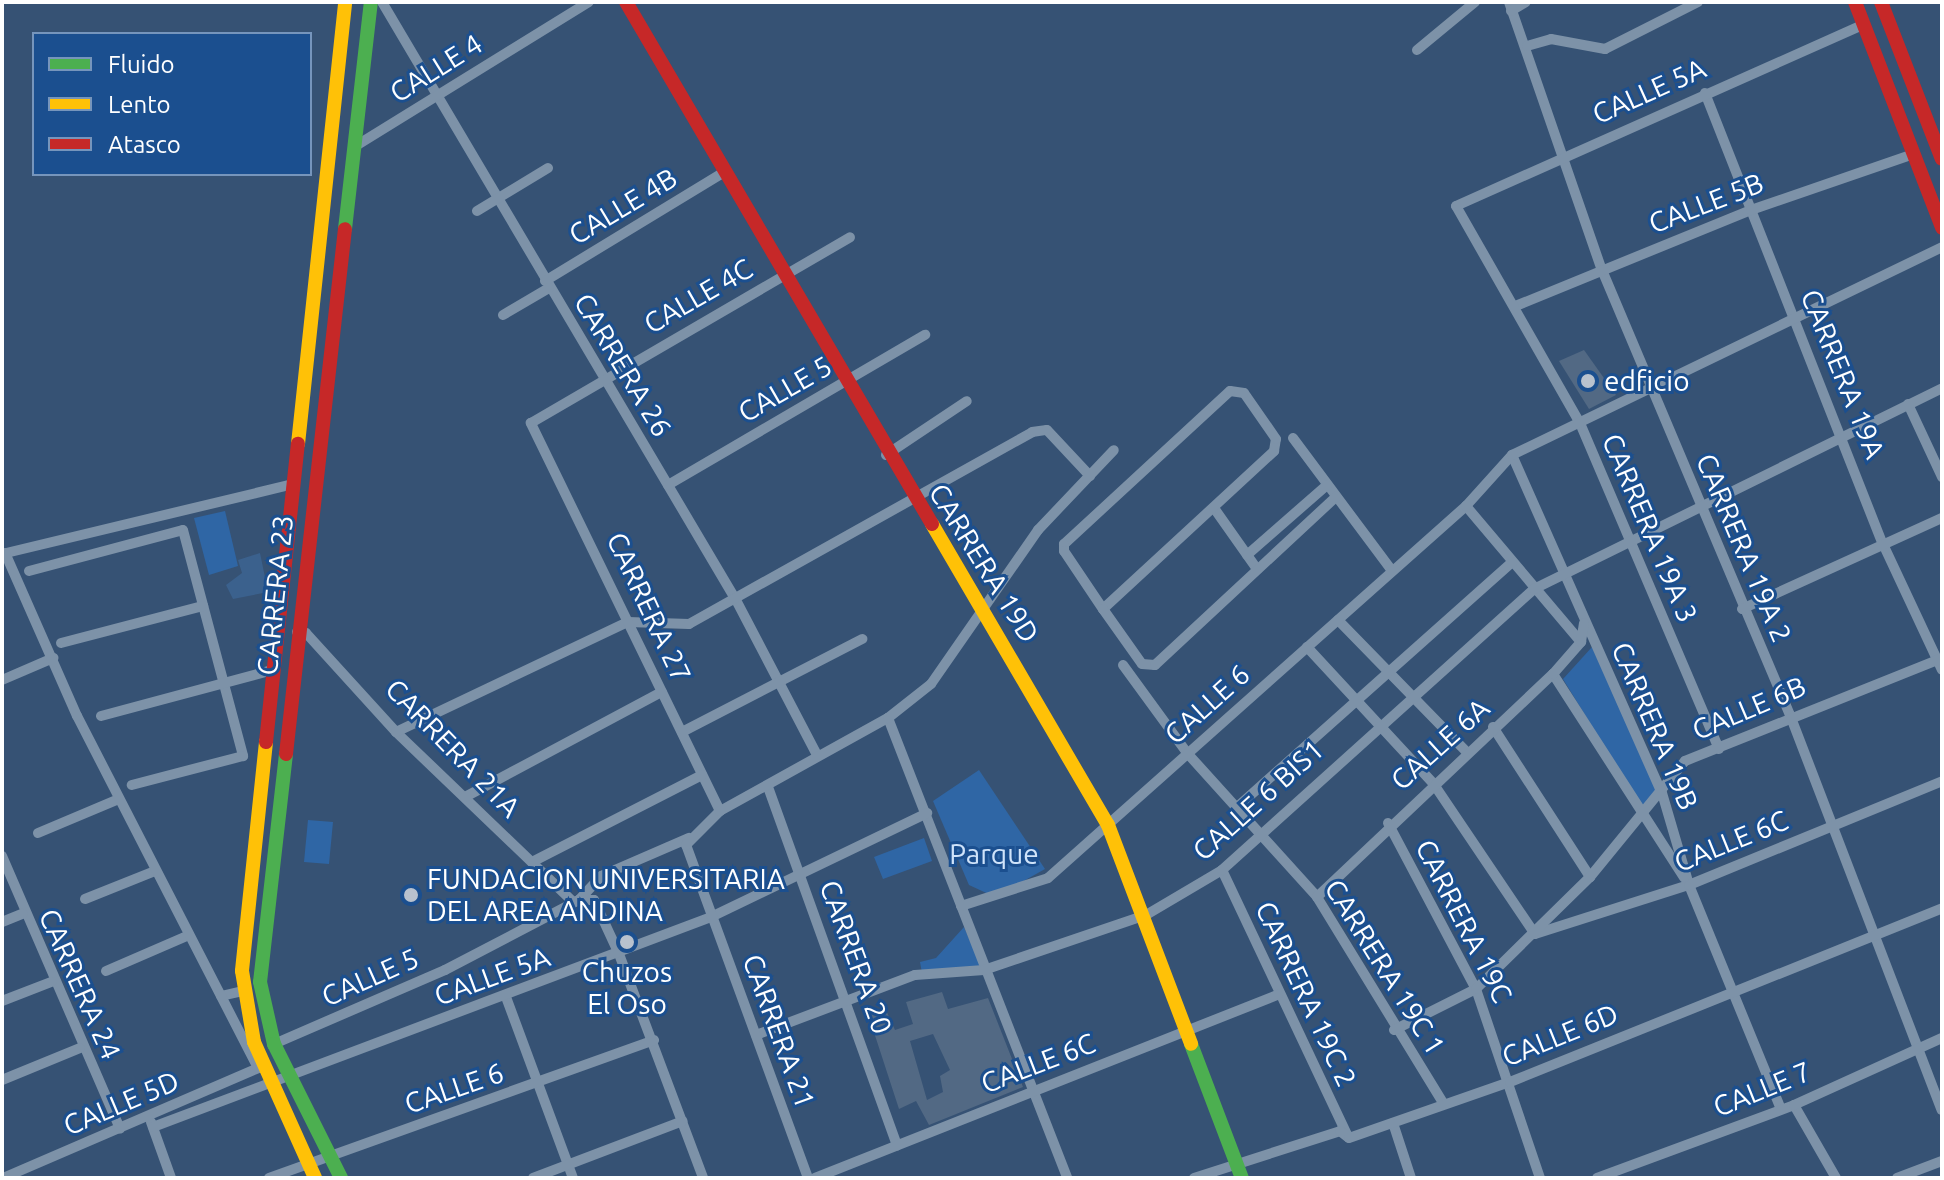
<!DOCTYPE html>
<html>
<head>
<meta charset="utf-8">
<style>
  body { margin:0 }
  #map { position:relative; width:1944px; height:1180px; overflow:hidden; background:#365274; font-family:Ubuntu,sans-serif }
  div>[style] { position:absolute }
  .green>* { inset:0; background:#2f66a5 }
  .water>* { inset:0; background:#3b618d }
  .building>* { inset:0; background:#526984 }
  .street>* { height:10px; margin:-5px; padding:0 5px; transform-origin:5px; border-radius:5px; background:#7d92a8 }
  .fast>* { height:14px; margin:-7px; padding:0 7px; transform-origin:7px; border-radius:7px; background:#4caf50 }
  .slow>* { height:14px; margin:-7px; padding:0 7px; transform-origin:7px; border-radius:7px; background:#ffc107 }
  .jam>* { height:14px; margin:-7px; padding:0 7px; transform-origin:7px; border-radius:7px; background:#c62828 }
  .dots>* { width:22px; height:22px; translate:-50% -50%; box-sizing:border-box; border:4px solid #1b4f8f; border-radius:50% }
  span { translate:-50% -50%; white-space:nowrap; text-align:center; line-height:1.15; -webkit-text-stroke:6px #1b4f8f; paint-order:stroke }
  .street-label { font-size:28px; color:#fff }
  .poi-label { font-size:28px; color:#fff }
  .left { translate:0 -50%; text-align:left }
  .park-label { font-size:28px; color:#cfe3fa }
  .frame { position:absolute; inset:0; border:4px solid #fff; pointer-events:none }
  .legend { position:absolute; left:32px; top:32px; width:280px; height:144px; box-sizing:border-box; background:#1b4f8f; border:2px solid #7695bc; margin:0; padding:10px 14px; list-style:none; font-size:24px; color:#fff }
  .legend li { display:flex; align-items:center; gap:16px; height:40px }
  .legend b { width:40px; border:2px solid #7695bc }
</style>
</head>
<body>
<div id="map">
  <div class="green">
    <i style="clip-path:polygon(225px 511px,238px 566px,209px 575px,194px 518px)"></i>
    <i style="clip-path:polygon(1592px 647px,1658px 791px,1642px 808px,1563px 679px)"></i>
    <i style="clip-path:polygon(979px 770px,1045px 869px,995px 897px,969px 885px,933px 801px)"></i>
    <i style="clip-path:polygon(308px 820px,333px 822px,329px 864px,304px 862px)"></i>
    <i style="clip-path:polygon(924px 838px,932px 861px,883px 879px,874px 857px)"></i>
    <i style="clip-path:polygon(964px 927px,981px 966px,922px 973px,920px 962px,936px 958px)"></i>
  </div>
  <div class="water">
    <i style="clip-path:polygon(260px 553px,268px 592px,233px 599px,226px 585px,242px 573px,238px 560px)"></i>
  </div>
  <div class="building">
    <i style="clip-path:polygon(1584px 350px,1616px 395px,1589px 409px,1559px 361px)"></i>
    <i style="clip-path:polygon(evenodd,942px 992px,948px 1009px,988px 998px,1023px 1087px,929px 1125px,916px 1101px,899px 1109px,868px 1014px,885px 1008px,895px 1030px,913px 1024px,906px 1002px,942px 992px,933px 1034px,950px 1070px,940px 1076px,943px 1092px,927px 1100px,910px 1041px,933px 1034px)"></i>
  </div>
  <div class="street">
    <i style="left:382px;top:2px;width:695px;rotate:59.38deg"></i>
    <i style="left:736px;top:600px;width:175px;rotate:62.4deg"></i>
    <i style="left:1509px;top:2px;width:284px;rotate:70.9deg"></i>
    <i style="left:1602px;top:270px;width:483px;rotate:67.1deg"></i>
    <i style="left:1790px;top:715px;width:423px;rotate:69deg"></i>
    <i style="left:1511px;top:11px;width:17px;rotate:-31deg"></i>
    <i style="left:1527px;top:46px;width:25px;rotate:-16deg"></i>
    <i style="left:1551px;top:39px;width:55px;rotate:10.5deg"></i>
    <i style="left:1605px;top:49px;width:104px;rotate:-26.8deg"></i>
    <i style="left:1417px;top:50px;width:75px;rotate:-39.6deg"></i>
    <i style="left:1705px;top:93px;width:485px;rotate:68.5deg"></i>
    <i style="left:1883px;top:544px;width:139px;rotate:64.9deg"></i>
    <i style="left:354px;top:147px;width:276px;rotate:-31.7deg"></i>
    <i style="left:477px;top:211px;width:83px;rotate:-31.2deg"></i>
    <i style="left:545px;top:281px;width:212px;rotate:-31.3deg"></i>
    <i style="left:1518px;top:305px;width:252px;rotate:-22.2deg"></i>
    <i style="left:1751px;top:210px;width:172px;rotate:-19deg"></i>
    <i style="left:503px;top:315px;width:53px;rotate:-30.4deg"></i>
    <i style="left:1908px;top:404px;width:81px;rotate:65deg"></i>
    <i style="left:1293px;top:438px;width:166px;rotate:53.3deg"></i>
    <i style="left:886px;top:455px;width:97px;rotate:-33.7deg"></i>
    <i style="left:1512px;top:455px;width:370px;rotate:66.1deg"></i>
    <i style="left:1662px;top:793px;width:96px;rotate:73.6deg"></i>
    <i style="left:1689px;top:885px;width:242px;rotate:67.7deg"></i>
    <i style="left:668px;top:485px;width:298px;rotate:-30.3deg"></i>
    <i style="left:1466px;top:506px;width:178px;rotate:49.8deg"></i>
    <i style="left:1214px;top:508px;width:75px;rotate:54.8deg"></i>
    <i style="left:2px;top:554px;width:300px;rotate:-13.5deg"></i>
    <i style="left:1247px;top:555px;width:106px;rotate:-41.2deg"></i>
    <i style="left:29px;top:571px;width:159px;rotate:-14.9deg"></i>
    <i style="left:183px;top:530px;width:234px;rotate:75.1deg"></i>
    <i style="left:243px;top:756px;width:115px;rotate:165.4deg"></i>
    <i style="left:1103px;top:609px;width:233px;rotate:-42.7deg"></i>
    <i style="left:1274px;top:451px;width:12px;rotate:-81deg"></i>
    <i style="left:1276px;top:439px;width:56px;rotate:-124.8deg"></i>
    <i style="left:1244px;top:393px;width:14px;rotate:-172deg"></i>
    <i style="left:1230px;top:391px;width:226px;rotate:137.3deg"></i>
    <i style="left:1064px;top:544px;width:7px;rotate:90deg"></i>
    <i style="left:1064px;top:551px;width:70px;rotate:56.1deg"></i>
    <i style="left:1103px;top:609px;width:67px;rotate:54.7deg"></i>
    <i style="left:1142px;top:664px;width:13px;rotate:4deg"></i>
    <i style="left:1155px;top:665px;width:247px;rotate:-42.9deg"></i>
    <i style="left:1742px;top:609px;width:220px;rotate:-24.5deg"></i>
    <i style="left:1338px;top:620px;width:185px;rotate:45.7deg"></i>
    <i style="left:297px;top:632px;width:9px;rotate:6deg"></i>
    <i style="left:306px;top:633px;width:134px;rotate:47.7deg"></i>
    <i style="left:396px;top:732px;width:245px;rotate:43.8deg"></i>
    <i style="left:61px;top:643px;width:147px;rotate:-14.6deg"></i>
    <i style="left:1307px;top:647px;width:185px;rotate:47.2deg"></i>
    <i style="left:1433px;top:783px;width:182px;rotate:56deg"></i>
    <i style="left:1535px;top:934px;width:162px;rotate:-17.7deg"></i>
    <i style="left:1689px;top:885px;width:274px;rotate:-22.3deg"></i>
    <i style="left:1123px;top:665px;width:110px;rotate:53.9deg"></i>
    <i style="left:1188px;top:754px;width:193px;rotate:47.9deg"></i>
    <i style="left:1317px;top:897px;width:239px;rotate:58.5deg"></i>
    <i style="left:1553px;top:674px;width:242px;rotate:57.2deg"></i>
    <i style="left:2px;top:680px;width:56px;rotate:-23.3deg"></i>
    <i style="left:101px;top:716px;width:178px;rotate:-15deg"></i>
    <i style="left:888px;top:718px;width:494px;rotate:68.7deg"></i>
    <i style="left:1493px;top:727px;width:179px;rotate:57.1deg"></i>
    <i style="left:396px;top:732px;width:257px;rotate:-25.4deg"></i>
    <i style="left:628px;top:622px;width:61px;rotate:1.9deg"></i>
    <i style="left:689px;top:624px;width:393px;rotate:-29.2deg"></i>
    <i style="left:1032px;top:432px;width:15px;rotate:-8deg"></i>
    <i style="left:1047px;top:430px;width:63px;rotate:46.9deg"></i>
    <i style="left:682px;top:732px;width:203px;rotate:-27.3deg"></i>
    <i style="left:1719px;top:749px;width:352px;rotate:-113.1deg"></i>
    <i style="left:1581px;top:425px;width:252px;rotate:-119.7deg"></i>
    <i style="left:1456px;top:206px;width:447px;rotate:-24deg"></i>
    <i style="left:768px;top:787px;width:381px;rotate:70.2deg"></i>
    <i style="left:465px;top:797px;width:223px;rotate:-28.1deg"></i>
    <i style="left:1235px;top:809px;width:371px;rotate:-41.7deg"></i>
    <i style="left:720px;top:811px;width:432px;rotate:-116deg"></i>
    <i style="left:531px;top:423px;width:369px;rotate:-30.2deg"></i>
    <i style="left:1388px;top:823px;width:188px;rotate:62.1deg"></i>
    <i style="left:1476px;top:989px;width:200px;rotate:71.3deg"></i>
    <i style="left:38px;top:833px;width:88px;rotate:-22.8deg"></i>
    <i style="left:2px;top:856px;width:297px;rotate:66.6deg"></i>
    <i style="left:532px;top:862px;width:191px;rotate:-27.1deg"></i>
    <i style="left:1222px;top:870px;width:294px;rotate:64.7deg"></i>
    <i style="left:1317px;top:897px;width:325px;rotate:-43.4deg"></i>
    <i style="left:1553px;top:674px;width:43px;rotate:-48.8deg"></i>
    <i style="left:1581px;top:642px;width:19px;rotate:-81deg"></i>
    <i style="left:85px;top:899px;width:75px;rotate:-21.8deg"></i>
    <i style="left:579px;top:900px;width:15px"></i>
    <i style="left:594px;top:900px;width:60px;rotate:65.2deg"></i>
    <i style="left:619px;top:954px;width:239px;rotate:69.4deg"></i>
    <i style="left:961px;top:906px;width:91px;rotate:-17.8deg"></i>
    <i style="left:1048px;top:878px;width:560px;rotate:-41.67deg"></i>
    <i style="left:1466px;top:506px;width:69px;rotate:-48deg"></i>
    <i style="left:1512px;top:455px;width:478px;rotate:-25.8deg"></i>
    <i style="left:2px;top:922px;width:22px;rotate:-22deg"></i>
    <i style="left:106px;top:971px;width:90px;rotate:-23.4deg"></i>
    <i style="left:221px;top:996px;width:22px;rotate:-13deg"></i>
    <i style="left:506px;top:997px;width:193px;rotate:69.7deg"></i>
    <i style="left:2px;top:1001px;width:53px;rotate:-21.2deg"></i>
    <i style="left:1394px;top:1030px;width:92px;rotate:-26.6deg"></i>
    <i style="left:1476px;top:989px;width:160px;rotate:-44.5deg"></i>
    <i style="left:1590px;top:877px;width:150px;rotate:-50.7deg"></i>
    <i style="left:1685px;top:761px;width:277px;rotate:-21.8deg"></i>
    <i style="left:756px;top:1035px;width:170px;rotate:-20.7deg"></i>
    <i style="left:915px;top:975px;width:69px;rotate:-4.1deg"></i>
    <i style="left:984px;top:970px;width:171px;rotate:-18.8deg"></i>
    <i style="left:1146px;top:915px;width:88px;rotate:-30.6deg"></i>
    <i style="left:1222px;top:870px;width:420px;rotate:-42deg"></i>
    <i style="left:1534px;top:589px;width:455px;rotate:-26.2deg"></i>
    <i style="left:274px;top:1044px;width:186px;rotate:-23.4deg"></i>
    <i style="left:445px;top:970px;width:151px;rotate:-27.6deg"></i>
    <i style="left:579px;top:900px;width:33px;rotate:-47deg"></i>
    <i style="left:601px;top:876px;width:96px;rotate:-23.4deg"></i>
    <i style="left:2px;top:1080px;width:84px;rotate:-22.3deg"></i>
    <i style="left:1794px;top:1105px;width:84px;rotate:60.1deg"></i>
    <i style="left:151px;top:1122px;width:59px;rotate:70.3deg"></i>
    <i style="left:1393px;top:1123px;width:58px;rotate:71.9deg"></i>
    <i style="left:153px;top:1127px;width:596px;rotate:-20.62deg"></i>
    <i style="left:711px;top:917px;width:240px;rotate:-25.7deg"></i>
    <i style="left:3px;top:1178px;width:278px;rotate:-23.3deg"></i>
    <i style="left:258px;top:1068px;width:396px;rotate:-117.2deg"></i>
    <i style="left:77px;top:716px;width:178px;rotate:-113.8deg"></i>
    <i style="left:269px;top:1178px;width:409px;rotate:-19.7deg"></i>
    <i style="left:533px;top:1178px;width:160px;rotate:-20.8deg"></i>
    <i style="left:808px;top:1178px;width:355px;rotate:-110.1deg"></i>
    <i style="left:686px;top:845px;width:48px;rotate:-45deg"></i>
    <i style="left:720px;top:811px;width:192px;rotate:-29deg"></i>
    <i style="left:888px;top:718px;width:55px;rotate:-38.3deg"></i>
    <i style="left:931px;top:684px;width:188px;rotate:-55.2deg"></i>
    <i style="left:1038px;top:530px;width:110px;rotate:-46.5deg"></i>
    <i style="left:815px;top:1178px;width:498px;rotate:-21.6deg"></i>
    <i style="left:1194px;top:1178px;width:153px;rotate:-17.8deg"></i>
    <i style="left:1340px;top:1131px;width:11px;rotate:38deg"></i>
    <i style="left:1349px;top:1138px;width:170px;rotate:-19.2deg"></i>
    <i style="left:1510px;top:1082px;width:466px;rotate:-21.9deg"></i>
    <i style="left:1597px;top:1178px;width:210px;rotate:-20.3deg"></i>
    <i style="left:1794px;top:1105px;width:162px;rotate:-24.4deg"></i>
    <i style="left:1897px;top:1178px;width:48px;rotate:-20.7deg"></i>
  </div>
  <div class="fast">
    <i style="left:345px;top:229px;width:228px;rotate:-83.5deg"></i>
    <i style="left:286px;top:754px;width:229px;rotate:96.5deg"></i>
    <i style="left:260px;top:982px;width:64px;rotate:77.3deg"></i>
    <i style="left:274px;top:1044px;width:150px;rotate:63.4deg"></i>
    <i style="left:1191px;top:1044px;width:143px;rotate:69.2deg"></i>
  </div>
  <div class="slow">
    <i style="left:298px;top:444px;width:444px;rotate:-83.9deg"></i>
    <i style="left:932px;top:524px;width:349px;rotate:59.7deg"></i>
    <i style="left:1108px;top:825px;width:234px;rotate:69.2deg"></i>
    <i style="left:266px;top:742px;width:230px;rotate:96deg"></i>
    <i style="left:242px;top:971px;width:72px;rotate:80.4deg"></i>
    <i style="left:254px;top:1042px;width:149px;rotate:65.8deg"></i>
  </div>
  <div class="jam">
    <i style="left:626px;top:2px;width:605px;rotate:59.62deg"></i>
    <i style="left:1855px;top:2px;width:242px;rotate:68.9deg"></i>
    <i style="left:1881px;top:2px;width:168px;rotate:68.8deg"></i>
    <i style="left:266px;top:742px;width:300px;rotate:-83.9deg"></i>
    <i style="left:286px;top:754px;width:528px;rotate:-83.59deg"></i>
  </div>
  <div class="dots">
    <i style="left:1588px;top:381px;background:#b9c2ce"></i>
    <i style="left:411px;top:895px;background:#b9c2ce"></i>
    <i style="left:627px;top:942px;background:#b9c2ce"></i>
  </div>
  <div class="street-label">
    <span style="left:436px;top:68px;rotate:-32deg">CALLE 4</span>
    <span style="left:1649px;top:91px;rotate:-24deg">CALLE 5A</span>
    <span style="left:1706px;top:203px;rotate:-21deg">CALLE 5B</span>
    <span style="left:623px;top:206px;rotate:-31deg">CALLE 4B</span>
    <span style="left:698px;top:296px;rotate:-30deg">CALLE 4C</span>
    <span style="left:623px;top:365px;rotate:59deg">CARRERA 26</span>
    <span style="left:1843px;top:374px;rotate:68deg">CARRERA 19A</span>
    <span style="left:785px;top:389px;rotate:-30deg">CALLE 5</span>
    <span style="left:1650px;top:528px;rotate:67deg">CARRERA 19A 3</span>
    <span style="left:1744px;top:548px;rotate:67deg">CARRERA 19A 2</span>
    <span style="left:984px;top:563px;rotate:58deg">CARRERA 19D</span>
    <span style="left:275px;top:595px;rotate:-84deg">CARRERA 23</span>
    <span style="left:649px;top:607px;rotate:65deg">CARRERA 27</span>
    <span style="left:1207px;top:704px;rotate:-42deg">CALLE 6</span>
    <span style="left:1749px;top:708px;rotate:-23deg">CALLE 6B</span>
    <span style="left:1655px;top:726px;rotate:67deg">CARRERA 19B</span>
    <span style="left:1440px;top:744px;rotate:-42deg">CALLE 6A</span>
    <span style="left:453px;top:748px;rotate:46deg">CARRERA 21A</span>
    <span style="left:1258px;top:800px;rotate:-42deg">CALLE 6 BIS1</span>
    <span style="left:1731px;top:841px;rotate:-22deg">CALLE 6C</span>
    <span style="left:1464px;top:921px;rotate:63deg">CARRERA 19C</span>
    <span style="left:856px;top:957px;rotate:70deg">CARRERA 20</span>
    <span style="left:1385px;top:967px;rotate:58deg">CARRERA 19C 1</span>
    <span style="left:492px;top:976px;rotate:-20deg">CALLE 5A</span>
    <span style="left:370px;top:977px;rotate:-24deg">CALLE 5</span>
    <span style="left:80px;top:984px;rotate:66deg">CARRERA 24</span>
    <span style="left:1306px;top:994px;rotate:65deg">CARRERA 19C 2</span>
    <span style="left:779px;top:1031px;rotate:70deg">CARRERA 21</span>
    <span style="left:1560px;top:1035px;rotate:-22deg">CALLE 6D</span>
    <span style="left:1038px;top:1063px;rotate:-21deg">CALLE 6C</span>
    <span style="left:454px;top:1088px;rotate:-19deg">CALLE 6</span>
    <span style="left:1762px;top:1089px;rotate:-22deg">CALLE 7</span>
    <span style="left:121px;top:1103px;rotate:-23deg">CALLE 5D</span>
  </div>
  <div class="poi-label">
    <span class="left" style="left:1604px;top:381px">edficio</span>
    <span class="left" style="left:427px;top:895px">FUNDACION UNIVERSITARIA<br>DEL AREA ANDINA</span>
    <span style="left:627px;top:988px">Chuzos<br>El Oso</span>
  </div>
  <div class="park-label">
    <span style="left:994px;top:854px">Parque</span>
  </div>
  <div class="frame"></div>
  <ul class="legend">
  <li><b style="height:10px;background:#4caf50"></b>Fluido</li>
  <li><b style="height:10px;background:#ffc107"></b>Lento</li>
  <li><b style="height:10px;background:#c62828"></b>Atasco</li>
  </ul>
</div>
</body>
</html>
